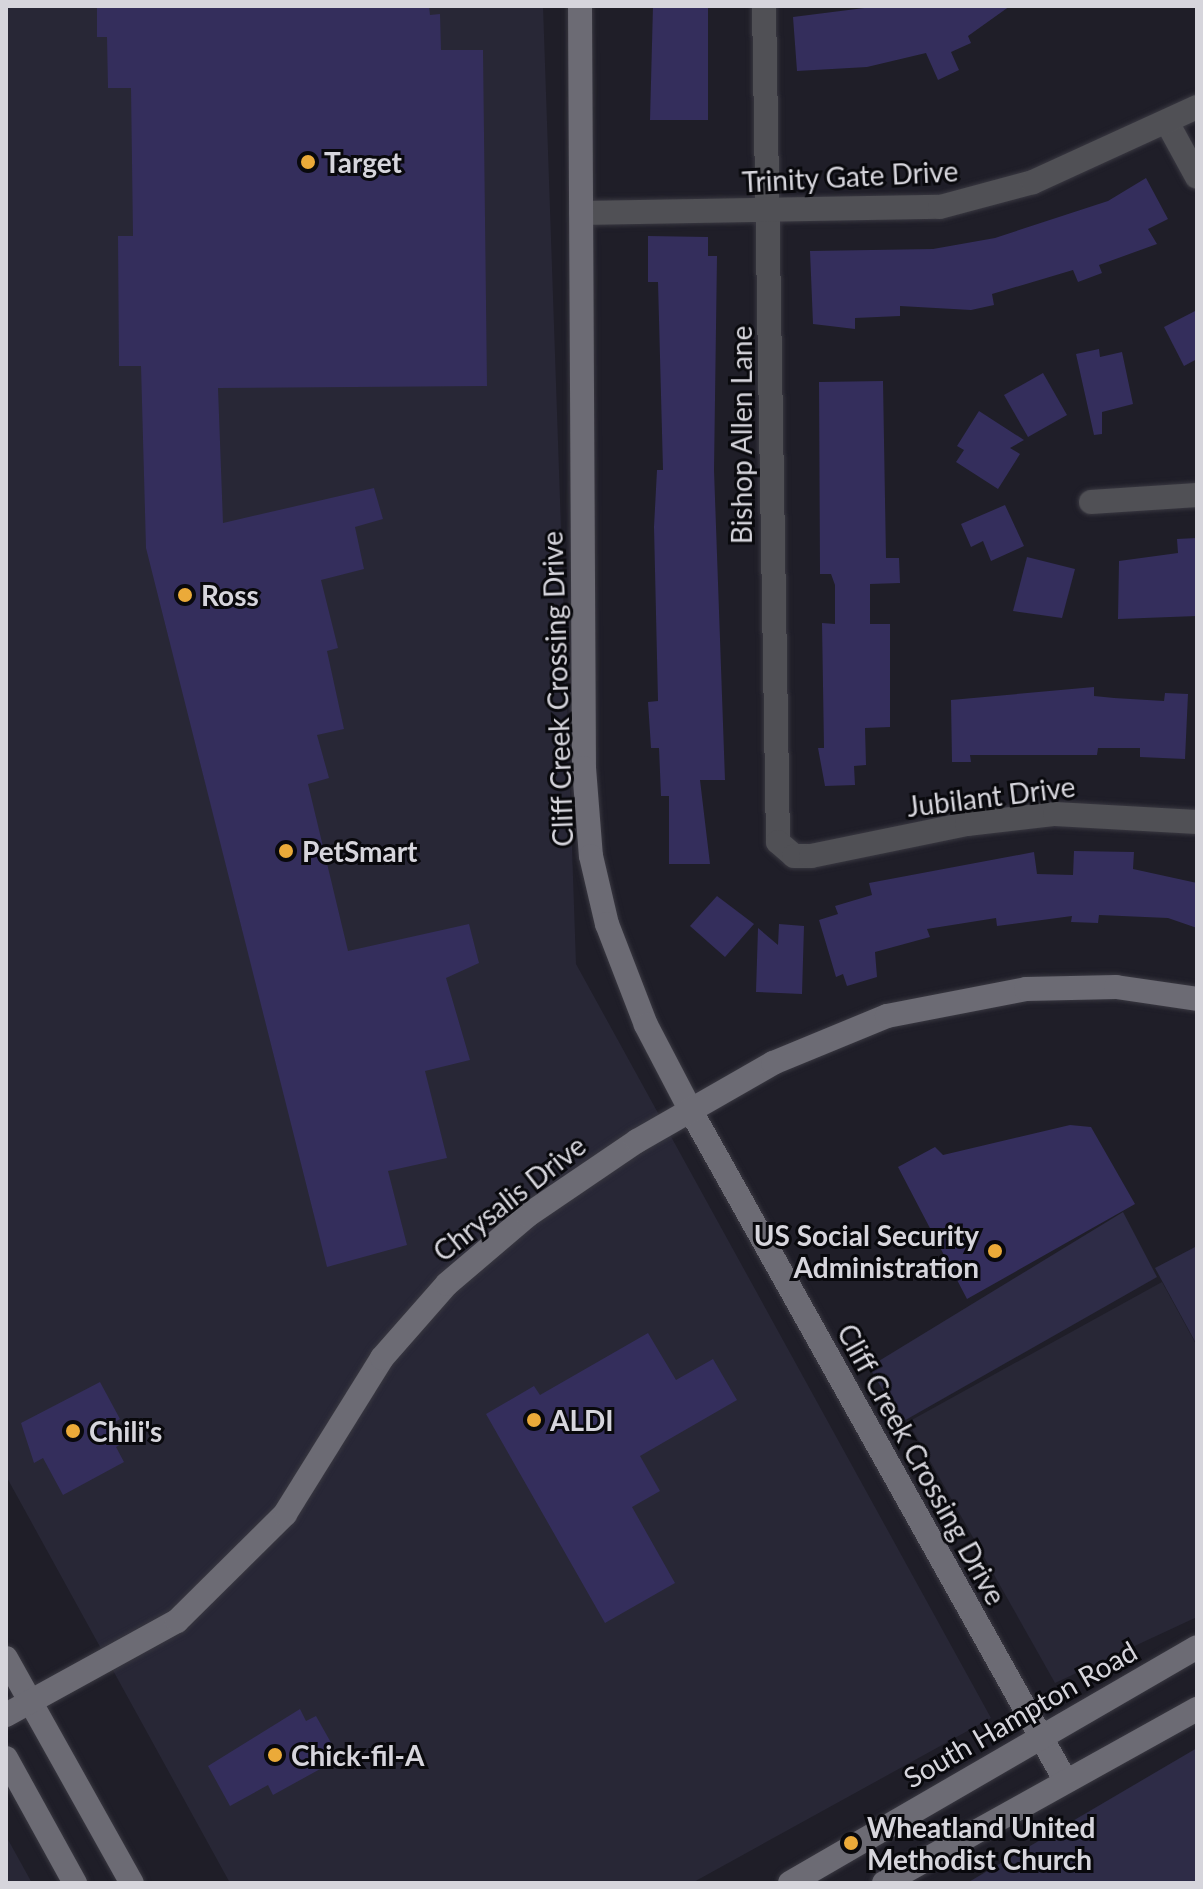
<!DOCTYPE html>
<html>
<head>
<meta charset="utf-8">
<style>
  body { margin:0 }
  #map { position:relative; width:1203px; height:1889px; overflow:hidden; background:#1f1e28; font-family:Lato,sans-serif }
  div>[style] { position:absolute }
  .built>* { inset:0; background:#282736 }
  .green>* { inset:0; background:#2e2c47 }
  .building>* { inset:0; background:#342e5c }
  .roads { filter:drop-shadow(0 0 2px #393841) drop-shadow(0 0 2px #393841) }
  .street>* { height:24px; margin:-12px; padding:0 12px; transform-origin:12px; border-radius:12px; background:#505055 }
  .secondary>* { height:24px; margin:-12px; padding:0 12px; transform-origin:12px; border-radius:12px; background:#6c6b74 }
  .dots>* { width:22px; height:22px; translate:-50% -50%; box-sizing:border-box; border:4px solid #09090d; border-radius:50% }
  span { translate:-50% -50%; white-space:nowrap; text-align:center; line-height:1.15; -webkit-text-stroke:6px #09090d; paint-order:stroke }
  .poi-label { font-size:28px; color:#d6d5dc; font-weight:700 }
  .left { translate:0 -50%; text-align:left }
  .right { translate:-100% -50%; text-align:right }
  .street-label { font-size:28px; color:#d6d5dc }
  .frame { position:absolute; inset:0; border:8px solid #d6d5dc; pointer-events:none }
</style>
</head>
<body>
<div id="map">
  <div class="built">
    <i style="clip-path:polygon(6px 6px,543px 6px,576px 964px,991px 1718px,692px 1883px,230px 1883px,6px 1476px)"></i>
    <i style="clip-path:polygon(1162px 1282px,1197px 1346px,1197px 1617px,1055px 1683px,908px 1422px)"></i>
    <i style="clip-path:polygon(6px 1836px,32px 1883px,6px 1883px)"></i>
  </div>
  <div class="green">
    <i style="clip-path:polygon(1123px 1212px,1157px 1277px,902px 1422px,869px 1367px)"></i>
    <i style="clip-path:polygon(1197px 1246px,1197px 1345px,1155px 1268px)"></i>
    <i style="clip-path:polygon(1197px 1748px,1197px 1883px,967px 1883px)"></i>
  </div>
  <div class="building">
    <i style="clip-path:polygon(97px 6px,429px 6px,430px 15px,440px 14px,441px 50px,483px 50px,487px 386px,218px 388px,223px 523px,374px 488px,383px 519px,355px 527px,364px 569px,321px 580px,338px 648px,327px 651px,344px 729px,317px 735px,329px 778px,308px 784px,348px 951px,469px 924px,479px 963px,446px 978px,470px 1060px,425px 1071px,447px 1158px,388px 1171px,407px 1245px,327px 1267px,146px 548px,141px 366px,119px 366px,118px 236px,133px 236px,131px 88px,108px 88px,107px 37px,97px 37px)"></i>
    <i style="clip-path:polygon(653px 6px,708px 6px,708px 120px,650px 120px)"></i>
    <i style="clip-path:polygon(880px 6px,1010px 6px,968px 36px,971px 43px,951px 52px,959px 70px,938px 80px,926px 53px,867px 67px,797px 71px,793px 17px)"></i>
    <i style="clip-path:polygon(1146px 178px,1168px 219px,1148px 229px,1157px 244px,1099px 265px,1102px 273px,1078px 282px,1073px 270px,992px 294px,994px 305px,971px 310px,900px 306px,900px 316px,855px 318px,855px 329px,813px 324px,810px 251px,933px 249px,995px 238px,1108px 201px)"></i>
    <i style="clip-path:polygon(648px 236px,708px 237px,708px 256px,717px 256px,714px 470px,725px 780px,700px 780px,710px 864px,669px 864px,669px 796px,661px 796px,659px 748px,651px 748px,648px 702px,658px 701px,654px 527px,657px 470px,663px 470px,658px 282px,648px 282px)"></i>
    <i style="clip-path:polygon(1197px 310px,1197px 359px,1184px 366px,1164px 327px)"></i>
    <i style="clip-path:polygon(1099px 349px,1100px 357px,1122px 352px,1133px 404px,1102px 412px,1102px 434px,1094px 435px,1076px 354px)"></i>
    <i style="clip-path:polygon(1043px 373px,1067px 415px,1028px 437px,1004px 395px)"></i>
    <i style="clip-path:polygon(883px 381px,886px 558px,899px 558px,900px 583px,870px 584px,870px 624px,890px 624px,890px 727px,865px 728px,866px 765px,854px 766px,855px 785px,825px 786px,818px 748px,824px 748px,822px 623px,835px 624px,835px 585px,831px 574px,820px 574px,819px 382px)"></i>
    <i style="clip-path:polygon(979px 411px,1024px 440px,1010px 448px,1020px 454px,998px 489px,956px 462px,964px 450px,957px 446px)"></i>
    <i style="clip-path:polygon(1005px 505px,1024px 546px,991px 561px,983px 541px,971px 547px,961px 524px)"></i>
    <i style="clip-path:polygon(1197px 538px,1197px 616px,1118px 619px,1119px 561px,1178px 553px,1177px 539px)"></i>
    <i style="clip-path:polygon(1027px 557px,1075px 569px,1062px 618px,1013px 611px)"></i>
    <i style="clip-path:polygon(1094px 687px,1094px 696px,1114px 698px,1164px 701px,1165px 693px,1188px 694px,1185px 759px,1140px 757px,1140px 748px,1098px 748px,1097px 755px,970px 755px,971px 762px,952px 762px,951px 700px)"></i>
    <i style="clip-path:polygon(1074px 851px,1134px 852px,1133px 869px,1197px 883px,1197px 928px,1168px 918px,1099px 915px,1098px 923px,1071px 922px,1072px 916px,997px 926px,996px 918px,927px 929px,930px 937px,875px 952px,877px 977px,847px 986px,843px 974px,836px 977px,819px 920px,838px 914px,835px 906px,872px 895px,869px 883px,1034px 852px,1037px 874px,1073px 875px)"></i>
    <i style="clip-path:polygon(717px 896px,754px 924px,725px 957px,690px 926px)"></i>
    <i style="clip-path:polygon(779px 924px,804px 926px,802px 994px,756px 992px,758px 928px,778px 945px)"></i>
    <i style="clip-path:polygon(1070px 1125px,1091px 1127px,1135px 1204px,967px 1299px,898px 1167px,935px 1147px,943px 1155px)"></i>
    <i style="clip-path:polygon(648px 1333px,676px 1380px,713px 1359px,737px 1400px,640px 1456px,660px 1491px,632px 1507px,675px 1583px,605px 1623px,486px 1414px,534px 1386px,540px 1395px)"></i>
    <i style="clip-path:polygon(100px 1382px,120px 1419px,115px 1422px,126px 1441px,116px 1447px,124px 1462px,63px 1495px,43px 1458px,34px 1463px,21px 1423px)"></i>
    <i style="clip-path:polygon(300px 1709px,306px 1721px,316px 1716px,334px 1748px,316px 1759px,322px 1768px,273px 1795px,268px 1785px,230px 1806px,208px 1766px)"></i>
  </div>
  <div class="roads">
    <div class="street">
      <i style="left:764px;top:6px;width:836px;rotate:89.04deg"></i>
      <i style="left:778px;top:842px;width:21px;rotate:41deg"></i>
      <i style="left:794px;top:856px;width:17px"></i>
      <i style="left:811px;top:856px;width:159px;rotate:-11.6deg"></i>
      <i style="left:967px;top:824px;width:89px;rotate:-6.5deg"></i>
      <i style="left:1055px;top:814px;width:142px;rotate:3.2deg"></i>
      <i style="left:1168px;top:124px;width:60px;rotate:61.3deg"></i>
      <i style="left:581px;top:213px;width:359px;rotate:-1deg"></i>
      <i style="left:940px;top:207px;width:96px;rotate:-15deg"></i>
      <i style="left:1033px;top:182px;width:180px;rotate:-24.6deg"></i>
      <i style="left:1091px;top:502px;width:106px;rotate:-3.8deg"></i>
    </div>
    <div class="secondary">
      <i style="left:580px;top:6px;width:762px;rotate:89.7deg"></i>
      <i style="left:584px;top:768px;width:88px;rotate:85.5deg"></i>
      <i style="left:591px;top:856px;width:70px;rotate:76.8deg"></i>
      <i style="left:607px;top:924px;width:108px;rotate:68.9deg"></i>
      <i style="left:646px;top:1025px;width:97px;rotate:62.4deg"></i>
      <i style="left:691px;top:1111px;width:766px;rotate:60.79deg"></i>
      <i style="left:6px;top:1658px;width:258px;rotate:60.8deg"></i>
      <i style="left:6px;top:1715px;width:195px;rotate:-28.8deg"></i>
      <i style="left:177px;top:1621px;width:152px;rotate:-44.7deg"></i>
      <i style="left:285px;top:1514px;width:184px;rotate:-58.1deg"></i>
      <i style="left:382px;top:1358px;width:98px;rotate:-48.7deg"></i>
      <i style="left:447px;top:1284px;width:106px;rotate:-40.4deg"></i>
      <i style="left:528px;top:1215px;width:132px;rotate:-34.2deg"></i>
      <i style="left:637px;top:1141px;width:157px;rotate:-29.8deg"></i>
      <i style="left:773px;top:1063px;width:123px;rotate:-22.4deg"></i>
      <i style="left:887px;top:1016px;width:142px;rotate:-11deg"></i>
      <i style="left:1026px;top:989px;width:90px;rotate:-1.3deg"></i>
      <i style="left:1116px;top:987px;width:82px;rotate:8.4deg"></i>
      <i style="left:6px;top:1758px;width:143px;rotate:61.1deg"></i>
      <i style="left:790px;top:1883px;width:470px;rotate:-30.1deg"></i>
      <i style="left:884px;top:1883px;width:358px;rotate:-29.1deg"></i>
    </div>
  </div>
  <div class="dots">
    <i style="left:308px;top:162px;background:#ebaa39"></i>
    <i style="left:185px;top:595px;background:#ebaa39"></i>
    <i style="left:286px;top:851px;background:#ebaa39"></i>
    <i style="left:995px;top:1251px;background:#ebaa39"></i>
    <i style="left:534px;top:1420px;background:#ebaa39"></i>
    <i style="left:73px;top:1431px;background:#ebaa39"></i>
    <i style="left:275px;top:1755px;background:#ebaa39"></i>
    <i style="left:851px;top:1843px;background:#ebaa39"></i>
  </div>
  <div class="poi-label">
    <span class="left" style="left:324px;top:162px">Target</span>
    <span class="left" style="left:201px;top:595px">Ross</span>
    <span class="left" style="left:302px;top:851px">PetSmart</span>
    <span class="right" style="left:979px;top:1251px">US Social Security<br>Administration</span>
    <span class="left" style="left:550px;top:1420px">ALDI</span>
    <span class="left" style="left:89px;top:1431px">Chili's</span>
    <span class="left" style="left:291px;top:1755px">Chick-fil-A</span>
    <span class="left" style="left:867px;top:1843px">Wheatland United<br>Methodist Church</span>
  </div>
  <div class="street-label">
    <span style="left:850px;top:176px;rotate:-3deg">Trinity Gate Drive</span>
    <span style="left:741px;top:435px;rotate:-90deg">Bishop Allen Lane</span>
    <span style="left:557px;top:689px;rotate:-92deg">Cliff Creek Crossing Drive</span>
    <span style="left:991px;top:796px;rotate:-7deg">Jubilant Drive</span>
    <span style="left:509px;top:1198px;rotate:-38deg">Chrysalis Drive</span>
    <span style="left:922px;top:1464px;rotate:61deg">Cliff Creek Crossing Drive</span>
    <span style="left:1020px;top:1714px;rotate:-30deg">South Hampton Road</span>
  </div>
  <div class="frame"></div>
</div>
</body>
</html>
